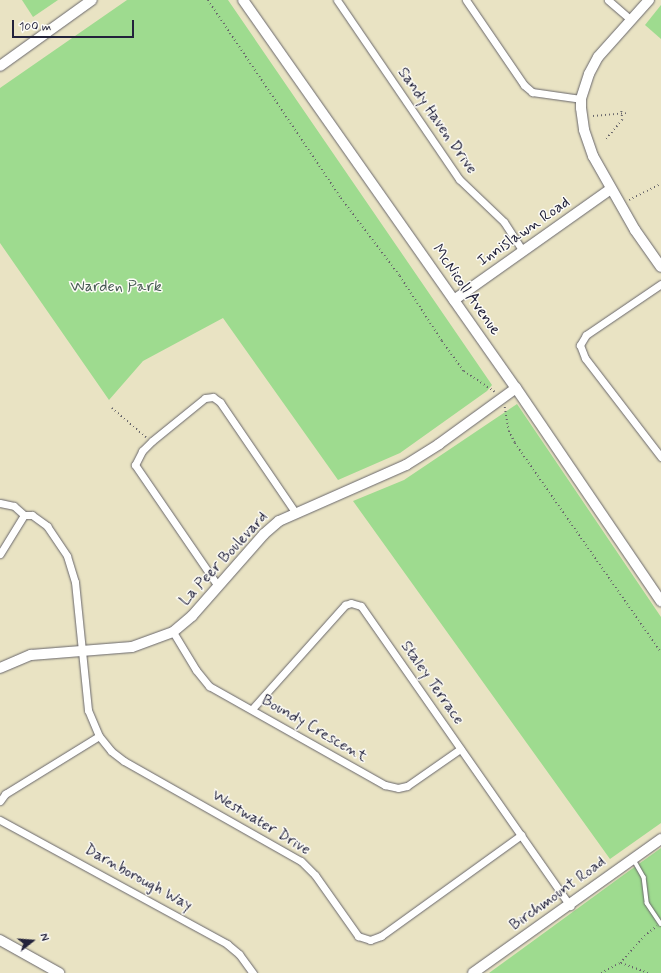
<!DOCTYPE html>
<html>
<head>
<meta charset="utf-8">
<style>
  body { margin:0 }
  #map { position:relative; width:661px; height:973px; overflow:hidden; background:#e9e3c3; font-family:Mynerve,sans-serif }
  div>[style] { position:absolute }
  .green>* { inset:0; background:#9edb8f }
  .path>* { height:1.5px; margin-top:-0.75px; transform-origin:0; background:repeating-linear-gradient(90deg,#68666b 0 1px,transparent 0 4px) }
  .roads { filter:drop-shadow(0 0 1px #68666b) drop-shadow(0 0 1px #68666b) }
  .lane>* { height:3.5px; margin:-1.75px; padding:0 1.75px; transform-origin:1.75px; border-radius:1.75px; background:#fff }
  .street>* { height:7px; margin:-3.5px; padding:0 3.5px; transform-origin:3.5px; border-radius:3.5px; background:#fff }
  .secondary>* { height:10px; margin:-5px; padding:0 5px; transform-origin:5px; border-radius:5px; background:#fff }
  span { translate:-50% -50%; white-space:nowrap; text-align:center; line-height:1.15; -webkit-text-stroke:3px #fdfcf7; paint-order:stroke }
  .street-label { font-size:16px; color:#22223b }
  .park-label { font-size:16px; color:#475a54 }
  .north { position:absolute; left:12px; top:921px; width:40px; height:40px; -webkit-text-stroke:3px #fdfcf7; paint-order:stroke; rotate:73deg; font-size:11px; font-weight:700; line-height:16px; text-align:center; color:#22223b }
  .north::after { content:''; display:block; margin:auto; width:14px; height:18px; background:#22223b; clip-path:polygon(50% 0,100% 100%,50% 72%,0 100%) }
  .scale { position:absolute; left:12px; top:20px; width:122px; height:18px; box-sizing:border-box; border:2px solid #22223b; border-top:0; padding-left:5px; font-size:12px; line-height:14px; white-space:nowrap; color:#22223b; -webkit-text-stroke:3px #fdfcf7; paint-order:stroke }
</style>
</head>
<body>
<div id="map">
  <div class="green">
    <i style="clip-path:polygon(22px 0,58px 0,33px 17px)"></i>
    <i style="clip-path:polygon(127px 0,228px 0,492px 385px,487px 391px,400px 453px,338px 480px,223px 318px,143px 361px,109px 400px,0 243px,0 88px)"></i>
    <i style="clip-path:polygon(661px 5px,661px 39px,645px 25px)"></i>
    <i style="clip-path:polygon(517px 404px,661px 617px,661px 823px,610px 859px,353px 501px,404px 480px)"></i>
    <i style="clip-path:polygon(661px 848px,661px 973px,489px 973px,622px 876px)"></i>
  </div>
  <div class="path">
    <i style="left:208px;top:0;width:239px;rotate:56.1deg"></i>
    <i style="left:341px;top:198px;width:98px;rotate:52.9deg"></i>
    <i style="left:400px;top:276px;width:77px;rotate:57.1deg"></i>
    <i style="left:442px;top:341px;width:37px;rotate:54deg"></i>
    <i style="left:464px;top:371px;width:37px;rotate:34deg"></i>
    <i style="left:593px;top:116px;width:33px;rotate:-5deg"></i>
    <i style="left:606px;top:139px;width:25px;rotate:-50deg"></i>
    <i style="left:622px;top:120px;width:10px;rotate:-96deg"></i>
    <i style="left:629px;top:200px;width:36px;rotate:-27deg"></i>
    <i style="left:505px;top:407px;width:24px;rotate:81deg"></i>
    <i style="left:509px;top:431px;width:13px;rotate:63deg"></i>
    <i style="left:515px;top:443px;width:255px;rotate:55.1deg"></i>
    <i style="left:112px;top:408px;width:45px;rotate:40.5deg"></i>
    <i style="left:621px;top:963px;width:30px;rotate:20deg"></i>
    <i style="left:601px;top:973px;width:21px;rotate:-28deg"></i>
    <i style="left:620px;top:963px;width:36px;rotate:-48deg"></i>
    <i style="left:644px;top:936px;width:16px;rotate:-38deg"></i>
  </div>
  <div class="roads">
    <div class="lane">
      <i style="left:634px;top:860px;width:20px;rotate:60deg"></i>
      <i style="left:644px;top:877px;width:26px;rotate:83deg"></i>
      <i style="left:647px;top:903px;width:25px;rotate:56deg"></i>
    </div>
    <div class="street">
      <i style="left:337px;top:0;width:217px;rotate:55.7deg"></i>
      <i style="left:459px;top:179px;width:62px;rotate:43.7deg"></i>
      <i style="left:504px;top:222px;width:35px;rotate:57deg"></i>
      <i style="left:466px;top:0;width:103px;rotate:55.7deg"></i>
      <i style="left:524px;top:85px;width:11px;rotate:41deg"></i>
      <i style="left:532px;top:92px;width:49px;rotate:8.1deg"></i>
      <i style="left:608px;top:0;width:30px;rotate:41deg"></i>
      <i style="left:661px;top:284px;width:91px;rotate:145.8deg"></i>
      <i style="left:586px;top:335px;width:12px;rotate:121deg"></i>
      <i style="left:580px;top:345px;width:14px;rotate:69deg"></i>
      <i style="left:585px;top:358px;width:125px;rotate:52.5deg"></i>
      <i style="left:0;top:503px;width:14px;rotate:12deg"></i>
      <i style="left:14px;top:506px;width:13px;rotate:42deg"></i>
      <i style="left:24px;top:515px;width:8px"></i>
      <i style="left:32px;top:515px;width:19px;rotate:36deg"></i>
      <i style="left:47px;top:526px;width:36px;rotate:56deg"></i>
      <i style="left:67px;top:556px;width:27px;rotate:73deg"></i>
      <i style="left:75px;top:582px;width:129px;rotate:84.2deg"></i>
      <i style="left:88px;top:710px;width:28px;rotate:67deg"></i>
      <i style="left:99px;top:736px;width:19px;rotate:51deg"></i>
      <i style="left:111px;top:751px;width:16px;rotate:38deg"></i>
      <i style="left:124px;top:761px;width:203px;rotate:29.5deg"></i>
      <i style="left:301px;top:861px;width:20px;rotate:45deg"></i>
      <i style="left:315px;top:875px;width:75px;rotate:54.8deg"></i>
      <i style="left:358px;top:936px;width:13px;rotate:18deg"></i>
      <i style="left:370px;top:940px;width:12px;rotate:-20deg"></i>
      <i style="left:381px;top:936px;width:173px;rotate:-35.8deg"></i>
      <i style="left:0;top:554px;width:46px;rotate:-58.4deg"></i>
      <i style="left:218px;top:586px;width:147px;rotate:-124.4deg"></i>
      <i style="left:135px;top:465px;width:16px;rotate:-63deg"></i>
      <i style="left:142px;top:451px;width:14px;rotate:-45deg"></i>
      <i style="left:152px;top:441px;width:68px;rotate:-39.1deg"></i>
      <i style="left:205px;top:398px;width:8px;rotate:-7deg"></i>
      <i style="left:213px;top:397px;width:9px;rotate:36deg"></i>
      <i style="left:220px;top:402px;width:133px;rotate:55.7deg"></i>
      <i style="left:173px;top:632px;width:44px;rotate:58.8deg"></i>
      <i style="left:196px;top:670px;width:21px;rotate:51deg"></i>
      <i style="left:209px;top:686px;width:202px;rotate:29.4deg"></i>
      <i style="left:385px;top:785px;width:13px;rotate:13deg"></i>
      <i style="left:398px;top:788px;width:9px;rotate:-13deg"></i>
      <i style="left:407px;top:786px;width:65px;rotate:-34.9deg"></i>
      <i style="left:252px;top:709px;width:140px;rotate:-48.2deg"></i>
      <i style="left:345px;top:605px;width:6px;rotate:-18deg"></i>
      <i style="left:351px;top:603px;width:10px;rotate:17deg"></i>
      <i style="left:361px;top:606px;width:366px;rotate:55.1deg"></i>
      <i style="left:0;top:801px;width:9px;rotate:-54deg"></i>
      <i style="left:5px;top:794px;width:110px;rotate:-31.7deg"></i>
      <i style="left:0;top:820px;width:259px;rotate:28.6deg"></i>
      <i style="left:227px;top:944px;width:16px;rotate:40deg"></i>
      <i style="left:239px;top:954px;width:24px;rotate:54deg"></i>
    </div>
    <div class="secondary">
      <i style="left:243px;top:0;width:474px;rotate:54.9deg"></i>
      <i style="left:516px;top:388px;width:258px;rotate:55.8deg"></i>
      <i style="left:649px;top:0;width:76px;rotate:131.8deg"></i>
      <i style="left:598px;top:57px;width:19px;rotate:118deg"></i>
      <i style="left:589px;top:74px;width:26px;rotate:108deg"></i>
      <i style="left:581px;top:99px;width:9px;rotate:90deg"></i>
      <i style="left:581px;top:108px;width:22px;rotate:82deg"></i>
      <i style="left:584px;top:130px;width:28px;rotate:71deg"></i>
      <i style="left:593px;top:156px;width:85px;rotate:60.4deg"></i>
      <i style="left:635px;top:230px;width:45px;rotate:54.9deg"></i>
      <i style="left:0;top:66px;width:113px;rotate:-35.7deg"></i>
      <i style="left:454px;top:300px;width:192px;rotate:-35.3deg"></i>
      <i style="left:0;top:668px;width:34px;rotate:-23deg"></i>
      <i style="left:31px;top:655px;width:101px;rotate:-4.5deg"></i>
      <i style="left:132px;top:647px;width:44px;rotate:-20.1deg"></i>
      <i style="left:173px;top:632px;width:25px;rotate:-40deg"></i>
      <i style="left:192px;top:616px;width:109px;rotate:-48.7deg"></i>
      <i style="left:264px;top:534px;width:20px;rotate:-41deg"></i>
      <i style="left:279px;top:521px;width:139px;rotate:-23.8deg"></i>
      <i style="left:406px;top:465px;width:39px;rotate:-32deg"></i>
      <i style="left:439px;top:444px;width:95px;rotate:-36deg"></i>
      <i style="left:0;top:940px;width:68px;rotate:29.2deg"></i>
      <i style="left:473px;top:973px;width:231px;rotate:-35.5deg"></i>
    </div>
  </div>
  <div class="street-label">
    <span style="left:437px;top:121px;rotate:55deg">Sandy Haven Drive</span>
    <span style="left:524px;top:232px;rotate:-35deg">Innislawn Road</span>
    <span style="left:466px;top:290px;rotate:55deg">McNicoll Avenue</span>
    <span style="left:224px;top:559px;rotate:-47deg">La Peer Boulevard</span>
    <span style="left:432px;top:683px;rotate:55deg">Staley Terrace</span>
    <span style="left:314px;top:729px;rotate:30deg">Boundy Crescent</span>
    <span style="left:261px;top:823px;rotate:31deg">Westwater Drive</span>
    <span style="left:138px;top:878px;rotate:29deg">Darnborough Way</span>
    <span style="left:558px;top:894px;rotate:-36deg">Birchmount Road</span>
  </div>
  <div class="park-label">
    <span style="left:116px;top:287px">Warden Park</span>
  </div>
  <div class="north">N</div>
  <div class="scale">100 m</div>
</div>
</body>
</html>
